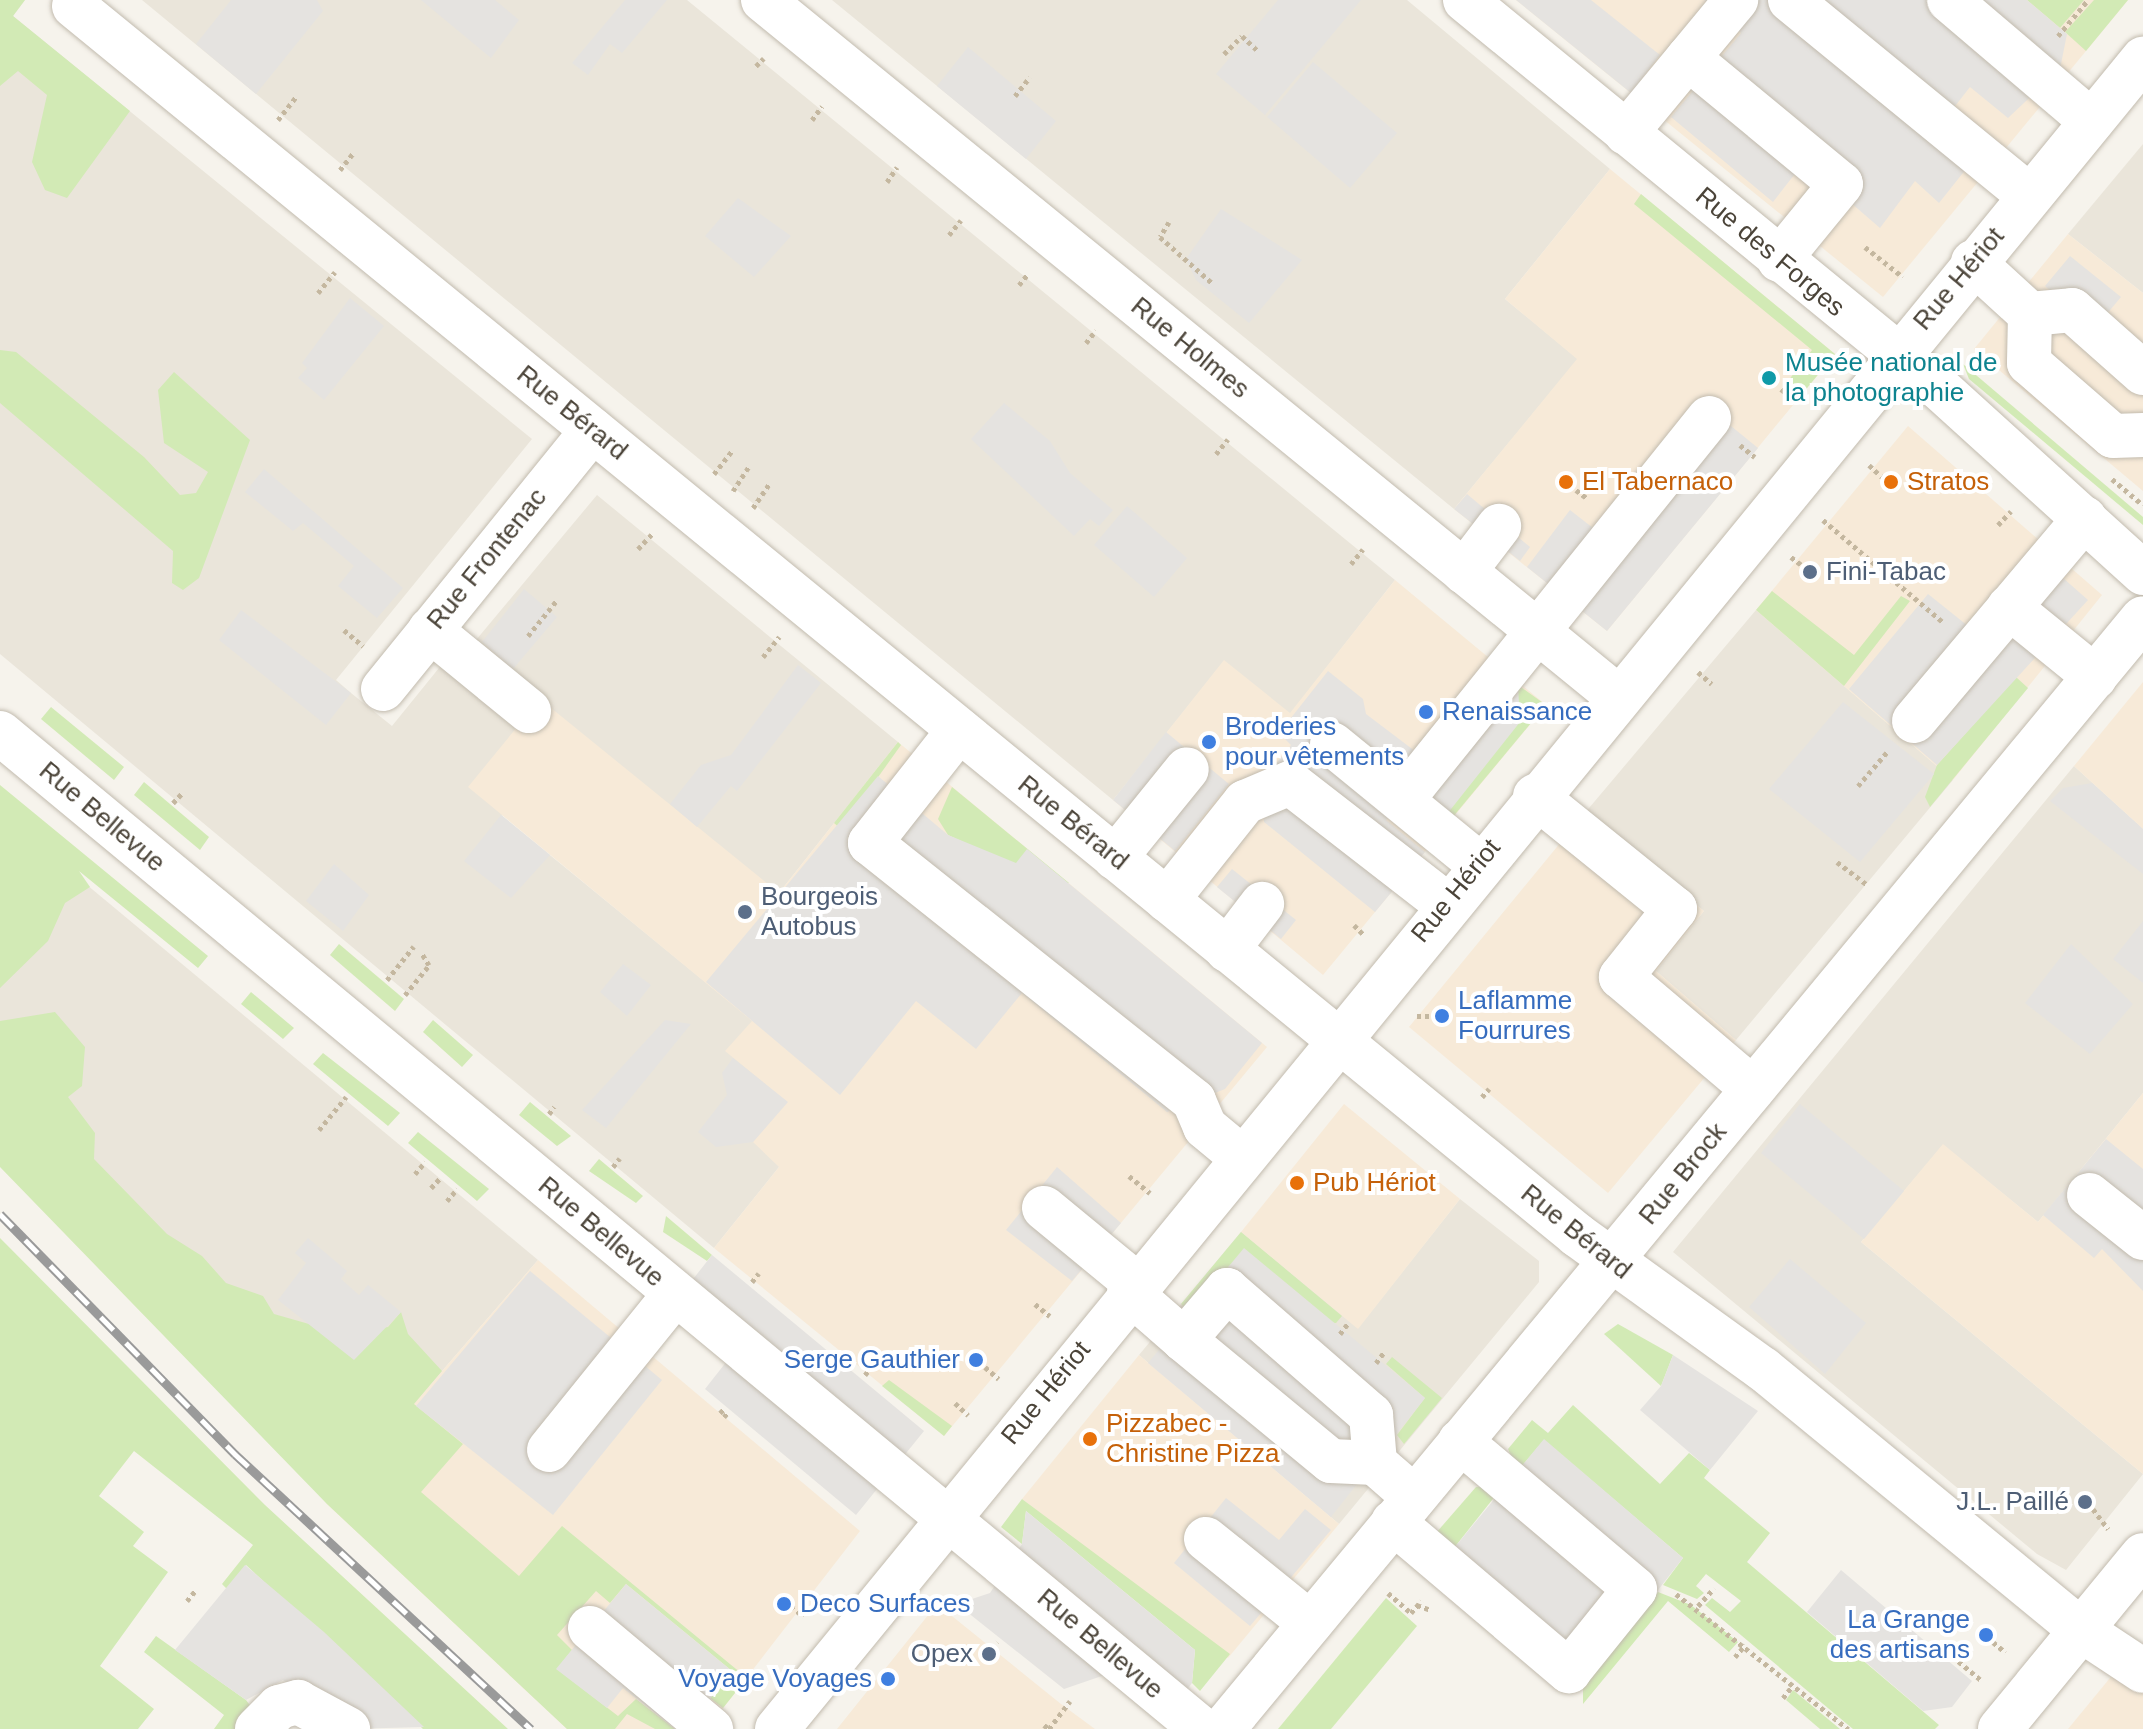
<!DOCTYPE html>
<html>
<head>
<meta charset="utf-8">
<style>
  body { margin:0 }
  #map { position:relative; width:2143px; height:1729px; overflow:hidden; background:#f6f3ec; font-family:Arial,sans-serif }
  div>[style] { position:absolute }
  .residential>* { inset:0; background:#eae5da }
  .commercial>* { inset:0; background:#f7ead8 }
  .green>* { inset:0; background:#d2eab5 }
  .parking>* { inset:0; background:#e5e3e0 }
  .path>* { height:5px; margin-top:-2.5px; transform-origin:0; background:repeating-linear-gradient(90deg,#c4b79f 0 4px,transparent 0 8px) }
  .roads { filter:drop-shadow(0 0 2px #c2bbae) drop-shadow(0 0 2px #c2bbae) }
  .minor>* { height:44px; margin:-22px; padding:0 22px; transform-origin:22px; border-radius:22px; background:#fff }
  .rail>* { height:9px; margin-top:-4.5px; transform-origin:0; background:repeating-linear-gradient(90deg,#fff 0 18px,#9a9a9a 0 36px); box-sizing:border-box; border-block:2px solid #9a9a9a }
  .dots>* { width:22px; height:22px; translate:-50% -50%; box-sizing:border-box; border:4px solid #fff; border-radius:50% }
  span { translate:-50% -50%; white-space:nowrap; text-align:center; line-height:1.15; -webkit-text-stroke:8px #fff; paint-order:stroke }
  .street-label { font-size:26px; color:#4b4439 }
  .culture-label { font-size:26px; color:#0d838f }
  .left { translate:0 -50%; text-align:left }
  .food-label { font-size:26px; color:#c56008 }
  .service-label { font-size:26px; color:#4e5e75 }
  .right { translate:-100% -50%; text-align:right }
  .shop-label { font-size:26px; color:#366cbe }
</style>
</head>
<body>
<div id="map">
  <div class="residential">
    <i style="clip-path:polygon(0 0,25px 0,13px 16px,532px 439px,336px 680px,351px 693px,392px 726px,443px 663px,451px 670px,597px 495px,898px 742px,779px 893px,501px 815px,753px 1021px,788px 1102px,779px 1167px,714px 1248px,0 654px)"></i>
    <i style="clip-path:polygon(142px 0,687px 0,1395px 580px,1290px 714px,1224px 661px,1113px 800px)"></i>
    <i style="clip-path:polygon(832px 0,1407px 0,1610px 169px,1505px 299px,1578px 359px,1454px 509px)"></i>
    <i style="clip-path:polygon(2143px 144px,2143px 293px,2068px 234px)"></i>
    <i style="clip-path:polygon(1756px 610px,1953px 780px,1736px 1040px,1656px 971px,1704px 911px,1584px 814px)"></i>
    <i style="clip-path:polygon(2074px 766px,2143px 829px,2143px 1093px,2038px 1222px,1943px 1145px,1861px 1242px,2143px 1474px,2066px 1570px,2037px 1554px,1673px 1252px)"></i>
    <i style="clip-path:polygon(57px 860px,538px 1260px,327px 1504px,0 1123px,0 930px)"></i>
    <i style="clip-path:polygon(1460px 1199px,1539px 1261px,1539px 1282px,1339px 1524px,1139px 1355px,1241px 1232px,1358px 1328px)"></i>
  </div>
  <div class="commercial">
    <i style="clip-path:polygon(1516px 0,2128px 0,1883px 297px)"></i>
    <i style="clip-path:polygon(1610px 169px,1835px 354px,1607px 631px,1454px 509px,1577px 359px,1505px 299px)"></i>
    <i style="clip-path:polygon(2068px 234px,2143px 293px,2143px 491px,1974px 349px)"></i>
    <i style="clip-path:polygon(1908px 426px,2102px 595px,1953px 780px,1756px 610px)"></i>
    <i style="clip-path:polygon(1395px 580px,1546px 705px,1323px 975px,1113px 800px,1224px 660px,1290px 713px)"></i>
    <i style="clip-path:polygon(2143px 682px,2143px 829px,2074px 766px)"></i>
    <i style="clip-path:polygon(540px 699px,779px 893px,898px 742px,1267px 1047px,944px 1436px,714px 1248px,779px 1167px,753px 1142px,787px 1102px,725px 1051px,752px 1021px,468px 787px)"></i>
    <i style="clip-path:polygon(1584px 814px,1704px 911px,1656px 971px,1736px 1040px,1608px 1193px,1409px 1027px)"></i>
    <i style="clip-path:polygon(2143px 1093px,2143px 1474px,1861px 1242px,1943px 1144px,2038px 1222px)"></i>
    <i style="clip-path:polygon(1344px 1104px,1460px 1199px,1358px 1329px,1241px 1232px)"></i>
    <i style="clip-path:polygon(538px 1260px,860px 1531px,707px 1729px,567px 1729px,327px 1504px)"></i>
    <i style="clip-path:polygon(1139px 1355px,1339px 1524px,1228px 1658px,1022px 1499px)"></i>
    <i style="clip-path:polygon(937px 1604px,1061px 1704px,1095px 1729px,837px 1729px)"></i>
    <i style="clip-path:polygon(2143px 1652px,2143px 1729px,2068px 1729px,2119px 1667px)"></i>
  </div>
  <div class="green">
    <i style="clip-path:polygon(0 0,25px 0,13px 16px,130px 111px,67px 198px,45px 190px,32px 162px,47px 95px,18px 71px,0 86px)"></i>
    <i style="clip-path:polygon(2027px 0,2084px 0,2060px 28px)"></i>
    <i style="clip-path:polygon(2094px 0,2128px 0,2086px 51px,2065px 32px)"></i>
    <i style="clip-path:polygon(1641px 194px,1835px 354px,1803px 393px,1788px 381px,1812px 350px,1634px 204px)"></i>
    <i style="clip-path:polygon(0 350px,16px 352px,144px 457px,180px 495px,196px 493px,208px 472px,164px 443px,158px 390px,174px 372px,250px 440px,199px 578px,183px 590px,172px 583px,173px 551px,0 403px)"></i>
    <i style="clip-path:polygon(1963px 364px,2143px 517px,2143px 525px,1969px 379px)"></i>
    <i style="clip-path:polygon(1772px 591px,1854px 655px,1901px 596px,1910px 601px,1844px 686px,1756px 610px)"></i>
    <i style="clip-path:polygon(2016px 677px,2028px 688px,1930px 807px,1925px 797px,1937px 765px)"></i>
    <i style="clip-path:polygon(1518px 685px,1546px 705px,1452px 818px,1448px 813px)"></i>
    <i style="clip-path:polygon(51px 707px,124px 767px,114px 780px,41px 719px)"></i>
    <i style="clip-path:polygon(898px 742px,901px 745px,841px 829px,834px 823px)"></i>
    <i style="clip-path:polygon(144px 782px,209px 837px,200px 850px,134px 795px)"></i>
    <i style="clip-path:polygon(0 785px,208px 956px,198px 968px,79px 871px,90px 887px,65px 903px,48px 941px,0 988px)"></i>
    <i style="clip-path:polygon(952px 787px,1069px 883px,1053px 883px,948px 835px,938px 819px)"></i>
    <i style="clip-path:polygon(339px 944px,404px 999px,395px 1011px,330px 955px)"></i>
    <i style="clip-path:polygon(251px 992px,294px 1028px,283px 1039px,241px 1004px)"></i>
    <i style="clip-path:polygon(55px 1012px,85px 1047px,82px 1086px,68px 1097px,95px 1133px,94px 1159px,167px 1234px,202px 1256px,226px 1283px,263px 1296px,274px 1314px,344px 1334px,388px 1327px,401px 1312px,408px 1334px,442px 1371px,414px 1404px,463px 1444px,421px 1492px,519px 1576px,562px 1526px,747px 1678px,723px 1708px,710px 1698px,732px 1671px,626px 1584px,610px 1603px,596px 1591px,557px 1635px,572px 1650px,557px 1669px,618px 1716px,636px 1699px,675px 1729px,655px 1729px,627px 1714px,615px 1729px,567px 1729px,327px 1504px,0 1167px,0 1021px)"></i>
    <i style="clip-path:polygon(433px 1020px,473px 1055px,462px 1067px,423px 1032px)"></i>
    <i style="clip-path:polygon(323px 1053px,400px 1113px,388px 1126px,313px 1064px)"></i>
    <i style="clip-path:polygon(530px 1102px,571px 1136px,557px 1146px,519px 1115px)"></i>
    <i style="clip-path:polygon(418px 1132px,489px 1189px,477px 1201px,408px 1143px)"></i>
    <i style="clip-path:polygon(599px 1159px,643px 1196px,636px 1203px,589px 1171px)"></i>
    <i style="clip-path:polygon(666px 1216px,712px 1255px,707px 1261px,663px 1232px)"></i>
    <i style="clip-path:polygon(1241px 1232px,1342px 1316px,1336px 1323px,1190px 1313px,1181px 1304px)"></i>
    <i style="clip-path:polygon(0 1238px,265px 1505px,508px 1729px,423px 1729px,246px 1565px,227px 1589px,222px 1584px,253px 1545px,134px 1451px,99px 1496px,144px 1532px,133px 1546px,168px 1572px,100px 1666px,154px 1709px,138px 1729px,0 1729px)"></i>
    <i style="clip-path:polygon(1618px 1324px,1673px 1355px,1661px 1386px,1604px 1334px)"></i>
    <i style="clip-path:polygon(1392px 1357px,1442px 1398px,1404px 1444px,1397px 1435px,1425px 1398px,1386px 1364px)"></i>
    <i style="clip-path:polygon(889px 1380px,952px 1426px,944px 1436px,882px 1386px)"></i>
    <i style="clip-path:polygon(1573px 1405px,1660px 1484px,1689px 1453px,1710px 1470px,1704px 1478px,1770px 1533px,1747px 1562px,1939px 1725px,1935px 1729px,1853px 1729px,1705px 1605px,1712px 1598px,1730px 1612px,1741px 1601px,1706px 1574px,1696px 1586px,1704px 1593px,1697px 1599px,1663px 1585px,1683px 1558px,1544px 1440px,1521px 1467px,1512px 1458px,1508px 1449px,1532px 1420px,1548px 1433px)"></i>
    <i style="clip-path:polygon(1486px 1486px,1496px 1495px,1454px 1548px,1436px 1533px,1476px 1487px)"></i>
    <i style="clip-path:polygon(1022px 1499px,1230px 1654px,1200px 1691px,1192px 1683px,1195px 1650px,1026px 1511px,1022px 1544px,1001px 1527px)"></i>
    <i style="clip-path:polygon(1658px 1592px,1691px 1605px,1738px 1642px,1729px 1652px,1668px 1601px,1583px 1704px,1583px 1686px)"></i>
    <i style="clip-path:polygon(1386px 1598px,1417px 1626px,1331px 1729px,1278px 1729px)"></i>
    <i style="clip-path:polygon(156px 1636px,246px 1700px,255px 1712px,242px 1729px,214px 1729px,224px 1715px,144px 1652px)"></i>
    <i style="clip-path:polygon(1793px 1690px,1840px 1729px,1820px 1729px,1786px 1700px)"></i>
  </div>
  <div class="parking">
    <i style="clip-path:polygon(231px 0,317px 0,323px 11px,256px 94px,196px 44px)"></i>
    <i style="clip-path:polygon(421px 0,495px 0,519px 20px,491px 58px)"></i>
    <i style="clip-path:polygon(625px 0,667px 0,622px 53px,610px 44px,588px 75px,572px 63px)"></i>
    <i style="clip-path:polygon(1278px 0,1361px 0,1265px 115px,1216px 74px)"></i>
    <i style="clip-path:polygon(1516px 0,1591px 0,1660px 55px,1631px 93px)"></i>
    <i style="clip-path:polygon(1704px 0,2027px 0,2067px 34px,2060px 69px,2008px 118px,1970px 87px,1941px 124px,1978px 154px,1939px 203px,1915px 181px,1880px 228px,1836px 190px,1794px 175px,1773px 202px,1671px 117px,1741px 33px)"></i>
    <i style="clip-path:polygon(968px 47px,1056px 121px,1026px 159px,937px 86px)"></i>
    <i style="clip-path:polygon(1313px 62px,1397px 133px,1350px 188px,1267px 117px)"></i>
    <i style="clip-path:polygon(738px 198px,791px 236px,754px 277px,705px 236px)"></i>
    <i style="clip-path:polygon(1221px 209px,1302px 260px,1249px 323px,1196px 280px,1186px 259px)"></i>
    <i style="clip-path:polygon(2070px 256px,2121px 297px,2094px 329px,2045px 286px)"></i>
    <i style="clip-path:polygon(350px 298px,384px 326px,324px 400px,298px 378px,307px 368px,302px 363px)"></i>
    <i style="clip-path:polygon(1699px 400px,1758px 448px,1607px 631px,1527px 567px,1570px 510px,1593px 528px)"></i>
    <i style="clip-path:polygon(1004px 403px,1050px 441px,1070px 473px,1113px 510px,1099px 526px,1090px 519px,1074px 536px,971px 439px)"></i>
    <i style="clip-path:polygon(264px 469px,403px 588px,377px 618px,338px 586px,354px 566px,303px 523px,293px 531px,245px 492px)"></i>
    <i style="clip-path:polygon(1467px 494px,1530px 547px,1520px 561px,1454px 509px)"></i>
    <i style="clip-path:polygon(1127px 506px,1187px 558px,1154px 597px,1094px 545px)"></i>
    <i style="clip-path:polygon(2046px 563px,2088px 600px,1937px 765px,1849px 689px,1928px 594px,1983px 638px)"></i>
    <i style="clip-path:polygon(524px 589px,557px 617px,513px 669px,482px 642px)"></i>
    <i style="clip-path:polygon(241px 610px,351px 693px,326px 725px,219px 640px)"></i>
    <i style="clip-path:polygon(798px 665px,821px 683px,737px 791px,731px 786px,697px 827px,670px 804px,701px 765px,731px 755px)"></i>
    <i style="clip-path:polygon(1328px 671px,1363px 699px,1366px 714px,1432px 764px,1518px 685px,1520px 722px,1436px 828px,1403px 801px,1386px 820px,1425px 852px,1375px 912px,1264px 822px,1262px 781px,1291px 745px,1279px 733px)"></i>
    <i style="clip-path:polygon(1843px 702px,1934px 774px,1860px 862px,1769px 789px)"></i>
    <i style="clip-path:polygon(1166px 732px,1229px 784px,1175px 851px,1113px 800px)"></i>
    <i style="clip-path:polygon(878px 776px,948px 835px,1016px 863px,1027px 849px,1262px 1043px,1225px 1089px,1167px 1112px,1022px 993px,976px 1049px,916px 1001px,840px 1095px,706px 982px)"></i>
    <i style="clip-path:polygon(2092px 783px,2143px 829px,2143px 874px,2050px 801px,2063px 788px)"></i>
    <i style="clip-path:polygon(501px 815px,550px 855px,511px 898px,464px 861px)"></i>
    <i style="clip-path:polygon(334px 864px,369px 895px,343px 931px,306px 901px)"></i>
    <i style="clip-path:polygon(1232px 869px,1296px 920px,1281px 939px,1217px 887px)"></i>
    <i style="clip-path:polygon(2143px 921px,2143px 983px,2113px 959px)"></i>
    <i style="clip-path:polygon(2071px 944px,2133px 1004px,2090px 1054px,2025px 1003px)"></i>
    <i style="clip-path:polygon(623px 964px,651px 985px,627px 1016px,600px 992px)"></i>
    <i style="clip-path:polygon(665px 1020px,691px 1024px,606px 1128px,582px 1110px)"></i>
    <i style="clip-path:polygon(733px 1058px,788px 1102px,753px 1142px,716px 1147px,698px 1132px,727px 1095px,722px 1073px)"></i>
    <i style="clip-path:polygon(1800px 1104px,1904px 1191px,1864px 1239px,1761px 1153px)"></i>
    <i style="clip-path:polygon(2106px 1139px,2143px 1169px,2143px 1291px,2102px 1249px,2094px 1258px,2043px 1215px)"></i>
    <i style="clip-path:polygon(1057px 1167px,1121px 1223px,1072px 1281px,1006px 1230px)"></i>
    <i style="clip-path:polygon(308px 1238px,347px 1271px,341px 1279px,359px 1295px,368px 1285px,401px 1312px,354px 1360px,278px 1300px,306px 1263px,295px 1253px)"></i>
    <i style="clip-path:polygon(1244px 1248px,1425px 1398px,1331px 1517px,1148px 1363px)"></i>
    <i style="clip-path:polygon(712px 1255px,924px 1431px,856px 1515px,705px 1389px,738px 1347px,679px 1297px)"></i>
    <i style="clip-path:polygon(1790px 1259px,1866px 1323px,1825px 1374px,1749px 1307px)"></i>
    <i style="clip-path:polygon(530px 1271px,662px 1380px,553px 1515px,416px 1406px)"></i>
    <i style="clip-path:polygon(1673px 1355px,1758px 1411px,1710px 1470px,1640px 1410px,1661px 1386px)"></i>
    <i style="clip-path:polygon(1544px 1439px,1683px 1558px,1583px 1686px,1454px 1548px)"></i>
    <i style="clip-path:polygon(1226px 1498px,1279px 1540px,1305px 1509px,1331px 1530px,1250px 1626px,1174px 1563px)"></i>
    <i style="clip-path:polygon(1026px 1511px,1195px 1650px,1192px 1683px,1175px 1706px,1128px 1667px,1064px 1689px,957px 1604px,990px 1593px,1022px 1544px)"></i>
    <i style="clip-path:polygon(245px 1565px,324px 1632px,424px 1727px,348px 1729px,283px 1680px,246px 1700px,175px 1650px)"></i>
    <i style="clip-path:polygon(1841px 1570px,1972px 1681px,1952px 1707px,1923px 1711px,1807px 1612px)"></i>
    <i style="clip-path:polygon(626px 1584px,732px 1671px,686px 1729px,675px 1729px,623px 1688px,607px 1708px,556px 1669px)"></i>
  </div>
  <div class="path">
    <i style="left:2058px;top:36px;width:47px;rotate:-50.2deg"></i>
    <i style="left:1224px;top:54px;width:25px;rotate:-45deg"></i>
    <i style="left:1242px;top:36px;width:22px;rotate:43deg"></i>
    <i style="left:756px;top:66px;width:11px;rotate:-45deg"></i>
    <i style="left:1015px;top:96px;width:24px;rotate:-52deg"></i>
    <i style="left:278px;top:120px;width:31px;rotate:-52deg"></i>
    <i style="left:812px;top:120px;width:17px;rotate:-54deg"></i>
    <i style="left:340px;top:170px;width:23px;rotate:-52deg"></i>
    <i style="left:887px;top:182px;width:18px;rotate:-56deg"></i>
    <i style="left:1169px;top:222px;width:17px;rotate:121deg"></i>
    <i style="left:1160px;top:237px;width:69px;rotate:41.5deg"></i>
    <i style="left:949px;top:235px;width:19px;rotate:-51deg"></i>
    <i style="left:1865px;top:247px;width:48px;rotate:38.3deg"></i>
    <i style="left:1019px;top:285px;width:14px;rotate:-51deg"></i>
    <i style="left:318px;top:293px;width:27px;rotate:-51deg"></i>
    <i style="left:1086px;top:343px;width:16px;rotate:-52deg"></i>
    <i style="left:1781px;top:389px;width:23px;rotate:38deg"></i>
    <i style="left:1740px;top:445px;width:19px;rotate:39deg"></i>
    <i style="left:1216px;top:454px;width:19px;rotate:-51deg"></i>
    <i style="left:1869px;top:465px;width:18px;rotate:43deg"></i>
    <i style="left:714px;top:474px;width:31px;rotate:-52deg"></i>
    <i style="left:2112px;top:479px;width:40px;rotate:40deg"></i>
    <i style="left:1576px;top:490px;width:15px;rotate:37deg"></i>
    <i style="left:733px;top:491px;width:31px;rotate:-57deg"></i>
    <i style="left:753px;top:508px;width:30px;rotate:-56deg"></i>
    <i style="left:1823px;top:520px;width:159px;rotate:40.4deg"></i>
    <i style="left:1998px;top:525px;width:19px;rotate:-47deg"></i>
    <i style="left:638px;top:549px;width:21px;rotate:-47deg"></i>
    <i style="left:1791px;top:557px;width:15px;rotate:37deg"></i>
    <i style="left:1351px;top:564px;width:19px;rotate:-51deg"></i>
    <i style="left:344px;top:630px;width:25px;rotate:40deg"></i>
    <i style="left:528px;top:636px;width:46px;rotate:-51.1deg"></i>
    <i style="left:763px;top:657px;width:26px;rotate:-51deg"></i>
    <i style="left:1698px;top:672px;width:18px;rotate:41deg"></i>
    <i style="left:1858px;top:786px;width:45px;rotate:-49.5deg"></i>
    <i style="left:173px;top:803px;width:16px;rotate:-47deg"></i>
    <i style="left:1837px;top:862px;width:39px;rotate:37deg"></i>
    <i style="left:1354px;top:925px;width:13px;rotate:45deg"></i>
    <i style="left:387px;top:980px;width:43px;rotate:-51.5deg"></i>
    <i style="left:405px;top:995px;width:38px;rotate:-51deg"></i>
    <i style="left:429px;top:965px;width:15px;rotate:-122deg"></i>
    <i style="left:1417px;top:1016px;width:15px"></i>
    <i style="left:1482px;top:1097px;width:11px;rotate:-49deg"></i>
    <i style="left:549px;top:1114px;width:9px;rotate:-54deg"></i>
    <i style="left:319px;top:1130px;width:43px;rotate:-50.7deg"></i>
    <i style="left:613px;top:1167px;width:11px;rotate:-52deg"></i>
    <i style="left:415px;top:1174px;width:16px;rotate:-50deg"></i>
    <i style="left:1129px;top:1176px;width:27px;rotate:39deg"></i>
    <i style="left:431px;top:1188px;width:16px;rotate:-47deg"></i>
    <i style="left:447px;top:1201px;width:16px;rotate:-50deg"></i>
    <i style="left:752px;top:1282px;width:11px;rotate:-52deg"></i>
    <i style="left:1035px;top:1304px;width:19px;rotate:39deg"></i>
    <i style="left:1340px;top:1334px;width:15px;rotate:-53deg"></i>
    <i style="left:1376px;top:1363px;width:15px;rotate:-53deg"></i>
    <i style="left:985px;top:1367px;width:18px;rotate:41deg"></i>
    <i style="left:865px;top:1375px;width:11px;rotate:-52deg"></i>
    <i style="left:955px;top:1403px;width:18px;rotate:43deg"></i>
    <i style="left:720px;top:1413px;width:6px;rotate:-45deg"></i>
    <i style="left:724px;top:1417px;width:6px;rotate:-51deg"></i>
    <i style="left:2093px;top:1509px;width:25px;rotate:53deg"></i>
    <i style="left:1388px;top:1593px;width:30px;rotate:41deg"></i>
    <i style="left:1411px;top:1613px;width:16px;rotate:-50deg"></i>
    <i style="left:1676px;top:1594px;width:219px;rotate:38.1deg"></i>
    <i style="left:187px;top:1601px;width:13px;rotate:-51deg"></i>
    <i style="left:1417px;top:1605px;width:15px;rotate:20deg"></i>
    <i style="left:791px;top:1606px;width:16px;rotate:40deg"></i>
    <i style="left:1698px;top:1606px;width:24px;rotate:-48deg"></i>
    <i style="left:1993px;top:1642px;width:16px;rotate:40deg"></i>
    <i style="left:1940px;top:1646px;width:53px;rotate:39.7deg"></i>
    <i style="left:992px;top:1648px;width:8px;rotate:-50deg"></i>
    <i style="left:1735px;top:1657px;width:16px;rotate:-50deg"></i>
    <i style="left:1783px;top:1698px;width:16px;rotate:-52deg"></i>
    <i style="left:1044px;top:1725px;width:6px;rotate:39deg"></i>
    <i style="left:1049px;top:1729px;width:35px;rotate:-53deg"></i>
  </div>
  <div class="roads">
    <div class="minor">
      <i style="left:763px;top:0;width:1102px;rotate:39.18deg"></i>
      <i style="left:1465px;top:0;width:611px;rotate:39.29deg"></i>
      <i style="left:1938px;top:387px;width:277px;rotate:42.2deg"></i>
      <i style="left:1790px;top:0;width:308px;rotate:39.3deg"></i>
      <i style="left:1949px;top:0;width:187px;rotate:40.4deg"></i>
      <i style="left:74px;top:6px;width:1942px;rotate:39.27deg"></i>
      <i style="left:1577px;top:1235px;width:229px;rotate:35.8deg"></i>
      <i style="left:1763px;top:1369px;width:411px;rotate:39.4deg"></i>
      <i style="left:2081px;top:1630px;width:74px;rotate:33.5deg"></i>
      <i style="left:1688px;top:58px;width:198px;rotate:39.5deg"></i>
      <i style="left:1841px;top:184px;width:98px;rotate:129.2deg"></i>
      <i style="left:1626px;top:133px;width:173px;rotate:-50.4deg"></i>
      <i style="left:1973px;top:262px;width:77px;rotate:42.4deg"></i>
      <i style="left:2030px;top:314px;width:49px;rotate:91.2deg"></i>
      <i style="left:2029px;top:363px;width:111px;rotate:41deg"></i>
      <i style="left:2113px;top:436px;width:30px;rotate:-2deg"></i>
      <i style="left:2030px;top:314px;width:42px;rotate:-5.4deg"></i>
      <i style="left:2072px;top:310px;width:95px;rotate:41.6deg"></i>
      <i style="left:1464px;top:572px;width:58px;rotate:-52.7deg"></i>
      <i style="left:2009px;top:607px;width:111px;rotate:39.1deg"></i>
      <i style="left:430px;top:630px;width:128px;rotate:39.3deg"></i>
      <i style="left:383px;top:689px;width:333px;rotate:-51deg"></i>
      <i style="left:1914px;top:721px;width:265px;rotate:-49.9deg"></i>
      <i style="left:959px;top:730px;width:144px;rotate:128.2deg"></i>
      <i style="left:870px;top:843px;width:414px;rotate:38.5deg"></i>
      <i style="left:1194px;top:1101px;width:28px;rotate:67deg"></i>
      <i style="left:1205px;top:1127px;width:45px;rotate:39.6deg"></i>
      <i style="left:0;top:733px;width:1561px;rotate:39.65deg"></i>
      <i style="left:1332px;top:744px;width:190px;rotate:39.2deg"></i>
      <i style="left:1535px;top:796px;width:180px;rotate:38.9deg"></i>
      <i style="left:1675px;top:909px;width:87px;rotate:128.5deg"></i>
      <i style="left:1621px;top:977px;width:173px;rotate:40.3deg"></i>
      <i style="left:1402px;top:800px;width:490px;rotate:-51.2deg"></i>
      <i style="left:1115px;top:858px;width:114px;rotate:-51deg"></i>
      <i style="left:1167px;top:900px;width:125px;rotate:-51.5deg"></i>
      <i style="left:1245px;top:802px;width:49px;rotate:-22.9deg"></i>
      <i style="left:1290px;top:783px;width:197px;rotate:37.8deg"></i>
      <i style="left:1227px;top:950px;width:58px;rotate:-52.7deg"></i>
      <i style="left:2089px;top:1195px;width:69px;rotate:38.5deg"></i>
      <i style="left:1044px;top:1208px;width:118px;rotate:39.5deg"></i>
      <i style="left:1129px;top:1292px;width:73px;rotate:41.1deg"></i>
      <i style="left:1184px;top:1340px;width:66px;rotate:-49.3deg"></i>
      <i style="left:1227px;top:1290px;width:191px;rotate:41deg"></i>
      <i style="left:1371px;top:1415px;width:48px;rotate:85.2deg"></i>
      <i style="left:1375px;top:1463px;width:52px;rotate:41.1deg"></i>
      <i style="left:1184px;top:1340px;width:190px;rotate:39.5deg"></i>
      <i style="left:1331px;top:1461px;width:44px;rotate:2.6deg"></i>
      <i style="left:549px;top:1450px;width:201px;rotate:-51.1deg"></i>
      <i style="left:1393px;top:1522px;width:231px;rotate:40.3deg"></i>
      <i style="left:1569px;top:1671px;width:105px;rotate:-51.2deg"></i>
      <i style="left:1635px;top:1589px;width:229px;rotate:-139.8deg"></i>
      <i style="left:1206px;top:1539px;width:134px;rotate:38.9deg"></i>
      <i style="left:590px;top:1628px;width:158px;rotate:39.9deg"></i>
      <i style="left:257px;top:1729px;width:31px;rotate:-45deg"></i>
      <i style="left:279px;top:1707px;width:20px;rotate:-15deg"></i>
      <i style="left:298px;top:1702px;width:57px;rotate:28.4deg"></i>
      <i style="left:777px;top:1729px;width:2158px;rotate:-50.72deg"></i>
      <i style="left:1223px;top:1729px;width:1442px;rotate:-50.37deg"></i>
      <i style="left:2000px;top:1729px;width:225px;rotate:-50.6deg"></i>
    </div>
  </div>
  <div class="rail">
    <i style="left:0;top:1214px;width:336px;rotate:45.6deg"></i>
    <i style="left:235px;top:1454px;width:404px;rotate:42.9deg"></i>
  </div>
  <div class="dots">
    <i style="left:1769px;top:378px;background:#0f9aa8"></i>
    <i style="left:1566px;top:482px;background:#e8710a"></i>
    <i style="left:1891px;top:482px;background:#e8710a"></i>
    <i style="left:1810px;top:572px;background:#5c6f8a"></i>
    <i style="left:1426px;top:712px;background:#3f7fe0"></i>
    <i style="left:1209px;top:742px;background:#3f7fe0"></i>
    <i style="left:745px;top:912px;background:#5c6f8a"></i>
    <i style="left:1442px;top:1016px;background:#3f7fe0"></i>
    <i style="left:1297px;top:1183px;background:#e8710a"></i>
    <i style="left:976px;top:1360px;background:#3f7fe0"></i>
    <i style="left:1090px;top:1439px;background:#e8710a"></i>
    <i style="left:2085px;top:1502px;background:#5c6f8a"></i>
    <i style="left:784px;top:1604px;background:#3f7fe0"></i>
    <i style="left:1986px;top:1635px;background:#3f7fe0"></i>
    <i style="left:989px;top:1654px;background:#5c6f8a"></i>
    <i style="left:888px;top:1679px;background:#3f7fe0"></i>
  </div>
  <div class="street-label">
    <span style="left:1770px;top:252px;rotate:40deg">Rue des Forges</span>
    <span style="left:1959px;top:279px;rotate:-50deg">Rue Hériot</span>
    <span style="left:1190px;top:348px;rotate:39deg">Rue Holmes</span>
    <span style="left:572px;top:413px;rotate:39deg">Rue Bérard</span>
    <span style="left:487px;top:559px;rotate:-51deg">Rue Frontenac</span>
    <span style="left:102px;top:817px;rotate:40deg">Rue Bellevue</span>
    <span style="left:1073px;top:823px;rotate:39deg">Rue Bérard</span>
    <span style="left:1456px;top:891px;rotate:-51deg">Rue Hériot</span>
    <span style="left:1683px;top:1174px;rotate:-51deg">Rue Brock</span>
    <span style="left:601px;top:1232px;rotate:40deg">Rue Bellevue</span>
    <span style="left:1576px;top:1232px;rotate:39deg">Rue Bérard</span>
    <span style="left:1046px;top:1393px;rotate:-51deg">Rue Hériot</span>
    <span style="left:1100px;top:1644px;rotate:40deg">Rue Bellevue</span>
  </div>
  <div class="culture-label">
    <span class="left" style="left:1785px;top:378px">Musée national de<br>la photographie</span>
  </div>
  <div class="food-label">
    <span class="left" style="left:1582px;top:482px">El Tabernaco</span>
    <span class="left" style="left:1907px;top:482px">Stratos</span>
    <span class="left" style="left:1313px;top:1183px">Pub Hériot</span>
    <span class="left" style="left:1106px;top:1439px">Pizzabec -<br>Christine Pizza</span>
  </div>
  <div class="service-label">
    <span class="left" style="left:1826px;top:572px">Fini-Tabac</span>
    <span class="left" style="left:761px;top:912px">Bourgeois<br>Autobus</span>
    <span class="right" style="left:2069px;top:1502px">J.L. Paillé</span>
    <span class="right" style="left:973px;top:1654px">Opex</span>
  </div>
  <div class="shop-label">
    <span class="left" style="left:1442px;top:712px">Renaissance</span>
    <span class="left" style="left:1225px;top:742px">Broderies<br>pour vêtements</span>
    <span class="left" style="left:1458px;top:1016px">Laflamme<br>Fourrures</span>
    <span class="right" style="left:960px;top:1360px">Serge Gauthier</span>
    <span class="left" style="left:800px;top:1604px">Deco Surfaces</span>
    <span class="right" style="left:1970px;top:1635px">La Grange<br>des artisans</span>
    <span class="right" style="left:872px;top:1679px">Voyage Voyages</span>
  </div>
</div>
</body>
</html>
